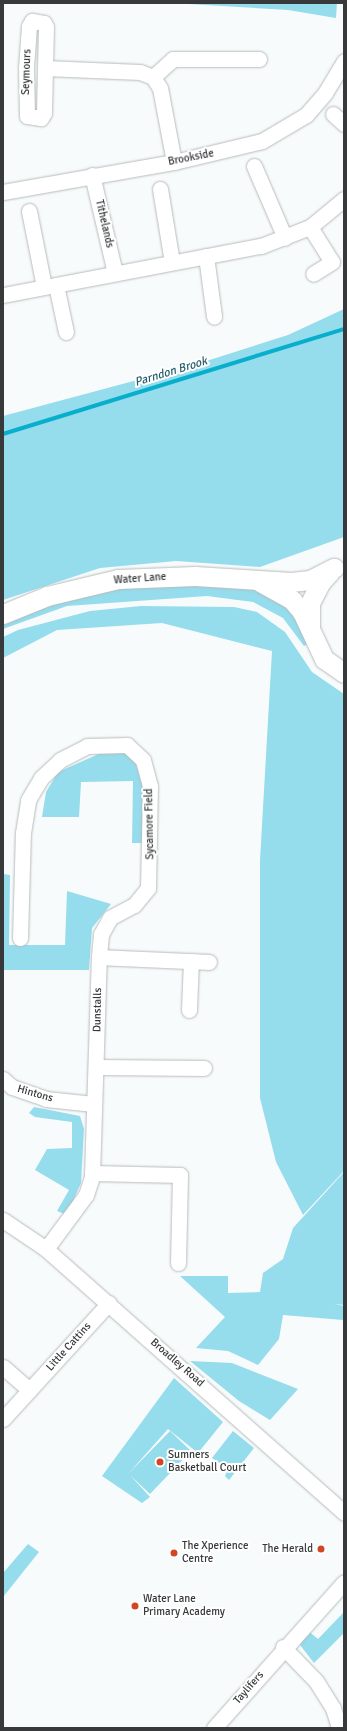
<!DOCTYPE html>
<html>
<head>
<meta charset="utf-8">
<style>
  body { margin:0 }
  #map { position:relative; width:347px; height:1731px; overflow:hidden; background:#f7fbfc; font-family:Signika,sans-serif }
  div>[style] { position:absolute }
  .green>* { inset:0; background:#95dced }
  .stream>* { height:3.5px; margin:-1.75px; padding:0 1.75px; transform-origin:1.75px; border-radius:1.75px; background:#08afcc }
  .roads { filter:drop-shadow(0 0 1px #b7bbbc) drop-shadow(0 0 1px #b7bbbc) }
  .minor>* { height:15px; margin:-7.5px; padding:0 7.5px; transform-origin:7.5px; border-radius:7.5px; background:#fff }
  .major>* { height:19px; margin:-9.5px; padding:0 9.5px; transform-origin:9.5px; border-radius:9.5px; background:#fff }
  .dots>* { width:11px; height:11px; translate:-50% -50%; box-sizing:border-box; border:2px solid #fff; border-radius:50% }
  span { translate:-50% -50%; white-space:nowrap; text-align:center; line-height:1.15; -webkit-text-stroke:4px #fff; paint-order:stroke }
  .street-label { font-size:11px; color:#37393a }
  .poi-label { font-size:11px; color:#37393a }
  .left { translate:0 -50%; text-align:left }
  .right { translate:-100% -50%; text-align:right }
  .water-label { font-size:12px; color:#285f6b; font-style:italic }
  .frame { position:absolute; inset:0; border:4px solid #37393a; pointer-events:none }
</style>
</head>
<body>
<div id="map">
  <div class="green">
    <i style="clip-path:polygon(172px 3px,337px 3px,336px 18px,288px 10px)"></i>
    <i style="clip-path:polygon(344px 309px,344px 537px,260px 567px,176px 561px,100px 568px,3px 600px,3px 416px,197px 364px,288px 335px)"></i>
    <i style="clip-path:polygon(134px 583px,258px 587px,296px 615px,312px 642px,304px 646px,283px 618px,253px 602px,207px 596px,67px 606px,3px 629px,3px 618px,29px 607px)"></i>
    <i style="clip-path:polygon(141px 606px,234px 607px,257px 612px,285px 632px,312px 672px,344px 694px,344px 1171px,303px 1215px,276px 1162px,260px 1098px,260px 860px,272px 651px,162px 623px,57px 630px,3px 658px,3px 637px,18px 630px,90px 611px)"></i>
    <i style="clip-path:polygon(122px 752px,134px 759px,142px 783px,143px 843px,132px 843px,133px 781px,81px 782px,79px 817px,42px 817px,46px 792px,58px 772px,101px 753px)"></i>
    <i style="clip-path:polygon(3px 874px,10px 875px,9px 945px,65px 945px,67px 891px,111px 904px,92px 928px,89px 970px,3px 970px)"></i>
    <i style="clip-path:polygon(34px 1107px,80px 1116px,84px 1129px,81px 1183px,67px 1215px,57px 1211px,69px 1190px,35px 1170px,47px 1149px,72px 1148px,72px 1122px,35px 1117px,29px 1113px)"></i>
    <i style="clip-path:polygon(344px 1172px,344px 1305px,334px 1304px,344px 1306px,343px 1320px,283px 1315px,279px 1339px,258px 1365px,228px 1351px,196px 1348px,225px 1317px,180px 1276px,228px 1276px,228px 1293px,260px 1292px,263px 1273px,283px 1259px,293px 1228px)"></i>
    <i style="clip-path:polygon(190px 1361px,232px 1363px,298px 1389px,270px 1420px,239px 1401px)"></i>
    <i style="clip-path:polygon(174px 1378px,223px 1422px,198px 1453px,168px 1429px,128px 1474px,170px 1431px,191px 1451px,150px 1494px,130px 1475px,150px 1497px,142px 1503px,102px 1476px)"></i>
    <i style="clip-path:polygon(233px 1431px,254px 1448px,229px 1480px,225px 1476px,228px 1469px,212px 1458px)"></i>
    <i style="clip-path:polygon(28px 1544px,39px 1552px,3px 1597px,3px 1573px)"></i>
    <i style="clip-path:polygon(344px 1612px,344px 1633px,314px 1663px,300px 1645px,302px 1637px,307px 1630px,318px 1639px)"></i>
  </div>
  <div class="stream">
    <i style="left:3px;top:434px;width:357px;rotate:-17.1deg"></i>
  </div>
  <div class="roads">
    <div class="minor">
      <i style="left:45px;top:68px;width:45px;rotate:91.3deg"></i>
      <i style="left:44px;top:113px;width:6px;rotate:121deg"></i>
      <i style="left:41px;top:118px;width:14px;rotate:-172deg"></i>
      <i style="left:27px;top:116px;width:48px;rotate:-91.2deg"></i>
      <i style="left:26px;top:68px;width:42px;rotate:-85.9deg"></i>
      <i style="left:29px;top:26px;width:6px;rotate:-59deg"></i>
      <i style="left:32px;top:21px;width:12px;rotate:9deg"></i>
      <i style="left:44px;top:23px;width:4px;rotate:63deg"></i>
      <i style="left:46px;top:27px;width:41px;rotate:91.4deg"></i>
      <i style="left:45px;top:68px;width:95px;rotate:2.4deg"></i>
      <i style="left:140px;top:72px;width:14px;rotate:21deg"></i>
      <i style="left:153px;top:77px;width:13px;rotate:58deg"></i>
      <i style="left:160px;top:88px;width:75px;rotate:79.3deg"></i>
      <i style="left:153px;top:77px;width:27px;rotate:-42deg"></i>
      <i style="left:173px;top:59px;width:86px"></i>
      <i style="left:333px;top:114px;width:15px;rotate:42deg"></i>
      <i style="left:254px;top:166px;width:78px;rotate:66.7deg"></i>
      <i style="left:92px;top:175px;width:101px;rotate:76.8deg"></i>
      <i style="left:160px;top:189px;width:74px;rotate:80.7deg"></i>
      <i style="left:3px;top:192px;width:174px;rotate:-10deg"></i>
      <i style="left:174px;top:162px;width:90px;rotate:-13.4deg"></i>
      <i style="left:262px;top:141px;width:51px;rotate:-30.6deg"></i>
      <i style="left:306px;top:115px;width:29px;rotate:-49deg"></i>
      <i style="left:325px;top:93px;width:37px;rotate:-59deg"></i>
      <i style="left:29px;top:211px;width:77px;rotate:78.8deg"></i>
      <i style="left:310px;top:227px;width:41px;rotate:57.8deg"></i>
      <i style="left:332px;top:262px;width:22px;rotate:148deg"></i>
      <i style="left:206px;top:256px;width:61px;rotate:82.4deg"></i>
      <i style="left:56px;top:285px;width:48px;rotate:78deg"></i>
      <i style="left:3px;top:295px;width:263px;rotate:-10.8deg"></i>
      <i style="left:261px;top:246px;width:53px;rotate:-21.2deg"></i>
      <i style="left:310px;top:227px;width:44px;rotate:-39.5deg"></i>
      <i style="left:20px;top:938px;width:105px;rotate:-88.4deg"></i>
      <i style="left:23px;top:833px;width:33px;rotate:-81deg"></i>
      <i style="left:28px;top:800px;width:26px;rotate:-59deg"></i>
      <i style="left:41px;top:778px;width:26px;rotate:-43deg"></i>
      <i style="left:60px;top:760px;width:30px;rotate:-27deg"></i>
      <i style="left:87px;top:746px;width:40px;rotate:-1.4deg"></i>
      <i style="left:127px;top:745px;width:22px;rotate:43deg"></i>
      <i style="left:143px;top:760px;width:27px;rotate:75deg"></i>
      <i style="left:150px;top:786px;width:102px;rotate:91.1deg"></i>
      <i style="left:148px;top:888px;width:22px;rotate:129deg"></i>
      <i style="left:134px;top:905px;width:27px;rotate:152deg"></i>
      <i style="left:110px;top:918px;width:18px;rotate:119deg"></i>
      <i style="left:101px;top:934px;width:23px;rotate:95deg"></i>
      <i style="left:189px;top:1010px;width:49px;rotate:-87.7deg"></i>
      <i style="left:97px;top:1067px;width:107px;rotate:0.5deg"></i>
      <i style="left:3px;top:1079px;width:12px;rotate:42deg"></i>
      <i style="left:12px;top:1087px;width:36px;rotate:19deg"></i>
      <i style="left:46px;top:1099px;width:48px;rotate:5.9deg"></i>
      <i style="left:92px;top:1173px;width:88px;rotate:1.3deg"></i>
      <i style="left:180px;top:1175px;width:88px;rotate:91.3deg"></i>
      <i style="left:3px;top:1220px;width:52px;rotate:34deg"></i>
      <i style="left:46px;top:1249px;width:398px;rotate:41.5deg"></i>
      <i style="left:46px;top:1249px;width:67px;rotate:-53.5deg"></i>
      <i style="left:86px;top:1195px;width:20px;rotate:-72deg"></i>
      <i style="left:92px;top:1176px;width:219px;rotate:-88.2deg"></i>
      <i style="left:99px;top:957px;width:110px;rotate:2.6deg"></i>
      <i style="left:3px;top:1367px;width:35px;rotate:41deg"></i>
      <i style="left:3px;top:1419px;width:157px;rotate:-47.6deg"></i>
      <i style="left:283px;top:1647px;width:47px;rotate:45.9deg"></i>
      <i style="left:316px;top:1681px;width:32px;rotate:58deg"></i>
      <i style="left:333px;top:1708px;width:21px;rotate:73deg"></i>
      <i style="left:214px;top:1728px;width:195px;rotate:-48.3deg"></i>
    </div>
    <div class="major">
      <i style="left:260px;top:582px;width:37px;rotate:29deg"></i>
      <i style="left:292px;top:600px;width:16px;rotate:50deg"></i>
      <i style="left:302px;top:612px;width:52px;rotate:64.9deg"></i>
      <i style="left:324px;top:659px;width:24px;rotate:35deg"></i>
      <i style="left:3px;top:614px;width:48px;rotate:-22.2deg"></i>
      <i style="left:47px;top:596px;width:73px;rotate:-13.5deg"></i>
      <i style="left:118px;top:579px;width:77px;rotate:-2.2deg"></i>
      <i style="left:195px;top:576px;width:96px;rotate:3.6deg"></i>
      <i style="left:291px;top:582px;width:19px;rotate:-6deg"></i>
      <i style="left:310px;top:580px;width:27px;rotate:-27deg"></i>
      <i style="left:310px;top:627px;width:24px;rotate:-90deg"></i>
      <i style="left:310px;top:603px;width:22px;rotate:-63deg"></i>
      <i style="left:320px;top:583px;width:15px;rotate:-48deg"></i>
    </div>
  </div>
  <div class="dots">
    <i style="left:160px;top:1462px;background:#d14724"></i>
    <i style="left:321px;top:1549px;background:#d14724"></i>
    <i style="left:174px;top:1553px;background:#d14724"></i>
    <i style="left:135px;top:1606px;background:#d14724"></i>
  </div>
  <div class="street-label">
    <span style="left:27px;top:72px;rotate:-88deg">Seymours</span>
    <span style="left:191px;top:158px;rotate:-11deg">Brookside</span>
    <span style="left:104px;top:224px;rotate:77deg">Tithelands</span>
    <span style="left:140px;top:579px;rotate:-4deg">Water Lane</span>
    <span style="left:150px;top:824px;rotate:-91deg">Sycamore Field</span>
    <span style="left:98px;top:1010px;rotate:-89deg">Dunstalls</span>
    <span style="left:35px;top:1094px;rotate:16deg">Hintons</span>
    <span style="left:69px;top:1347px;rotate:-48deg">Little Cattins</span>
    <span style="left:177px;top:1363px;rotate:41deg">Broadley Road</span>
    <span style="left:249px;top:1688px;rotate:-49deg">Taylifers</span>
  </div>
  <div class="poi-label">
    <span class="left" style="left:168px;top:1462px">Sumners<br>Basketball Court</span>
    <span class="left" style="left:182px;top:1553px">The Xperience<br>Centre</span>
    <span class="right" style="left:313px;top:1549px">The Herald</span>
    <span class="left" style="left:143px;top:1606px">Water Lane<br>Primary Academy</span>
  </div>
  <div class="water-label">
    <span style="left:171px;top:372px;rotate:-17deg">Parndon Brook</span>
  </div>
  <div class="frame"></div>
</div>
</body>
</html>
